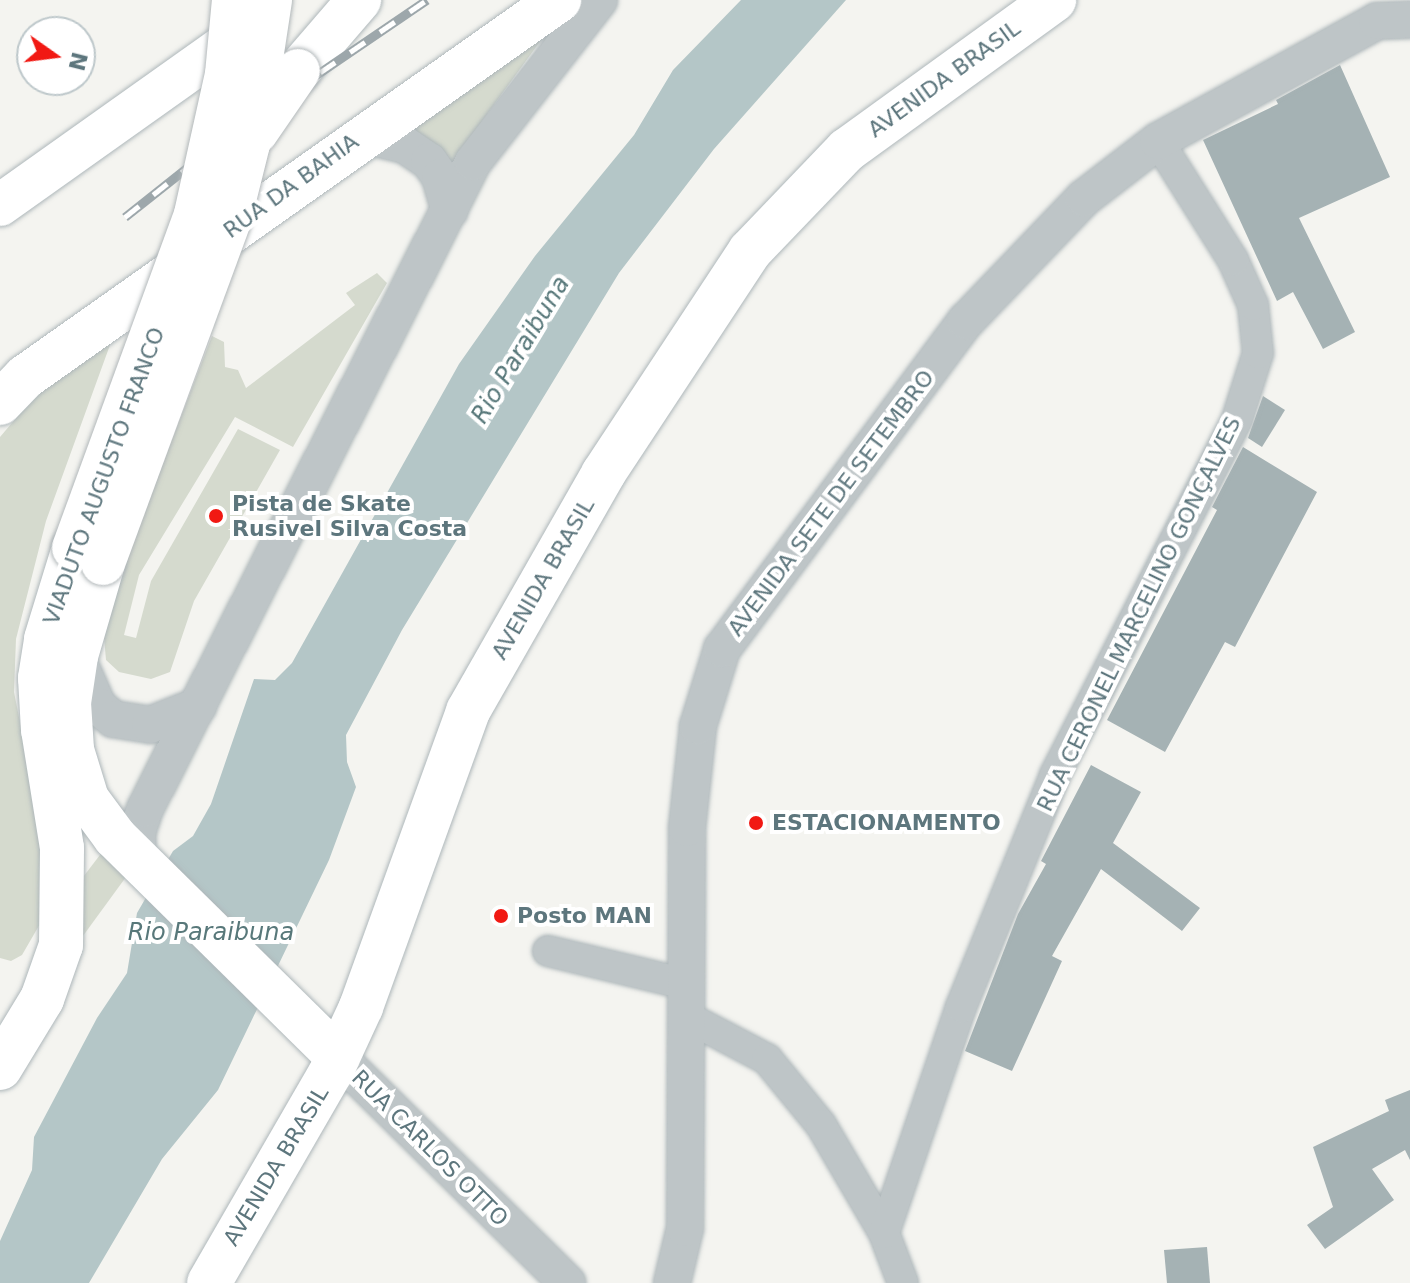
<!DOCTYPE html>
<html>
<head>
<meta charset="utf-8">
<style>
  body { margin:0 }
  #map { position:relative; width:1410px; height:1283px; overflow:hidden; background:#f4f4f0; font-family:"DejaVu Sans",sans-serif }
  div>[style] { position:absolute }
  .green>* { inset:0; background:#d5dace }
  .water>* { inset:0; background:#b4c6c7 }
  .building>* { inset:0; background:#a5b2b4 }
  .roads { filter:drop-shadow(0 0 2px #aeb7ba) drop-shadow(0 0 2px #aeb7ba) }
  .minor>* { height:30px; margin:-15px; padding:0 15px; transform-origin:15px; border-radius:15px; background:#bec5c7 }
  .tertiary>* { height:36px; margin:-18px; padding:0 18px; transform-origin:18px; border-radius:18px; background:#bec5c7 }
  .secondary>* { height:42px; margin:-21px; padding:0 21px; transform-origin:21px; border-radius:21px; background:#fff }
  .primary>* { height:44px; margin:-22px; padding:0 22px; transform-origin:22px; border-radius:22px; background:#fff }
  .trunk>* { height:44px; margin:-22px; padding:0 22px; transform-origin:22px; border-radius:22px; background:#fff }
  .rail>* { height:9px; margin-top:-4.5px; transform-origin:0; background:repeating-linear-gradient(90deg,#fff 0 18px,#9da7ab 0 36px); box-sizing:border-box; border-block:2px solid #9da7ab }
  .bridges { filter:drop-shadow(0 0 2px #b2b8ba) drop-shadow(0 0 2px #b2b8ba) }
  .primary-bridge>* { height:44px; margin:-22px; padding:0 22px; transform-origin:22px; border-radius:22px; background:#fff }
  .dots>* { width:22px; height:22px; translate:-50% -50%; box-sizing:border-box; border:4px solid #fff; border-radius:50% }
  span { translate:-50% -50%; white-space:nowrap; text-align:center; line-height:1.15; -webkit-text-stroke:8px #fff; paint-order:stroke }
  .street-label { font-size:22px; color:#5d767d }
  .poi-label { font-size:22px; color:#5d767d; font-weight:700 }
  .left { translate:0 -50%; text-align:left }
  .water-label { font-size:24px; color:#58787a; font-style:italic }
  .north { position:absolute; left:16px; top:16px; width:80px; height:80px; box-sizing:border-box; background:#fff; border:2px solid #bec8cb; border-radius:50%; rotate:104deg; font-size:22px; font-weight:700; line-height:32px; text-align:center; color:#5d767d }
  .north::after { content:''; display:block; margin:auto; width:28px; height:36px; background:#f11913; clip-path:polygon(50% 0,100% 100%,50% 72%,0 100%) }
</style>
</head>
<body>
<div id="map">
  <div class="green">
    <i style="clip-path:polygon(552px 25px,451px 164px,397px 131px)"></i>
    <i style="clip-path:polygon(377px 273px,387px 283px,293px 447px,235px 417px,139px 575px,124px 635px,136px 638px,151px 581px,238px 429px,280px 450px,194px 601px,170px 672px,151px 679px,119px 672px,106px 660px,104px 637px,124px 565px,212px 336px,224px 342px,225px 367px,238px 370px,246px 388px,355px 305px,346px 293px)"></i>
    <i style="clip-path:polygon(114px 334px,46px 521px,16px 639px,14px 692px,46px 852px,44px 917px,22px 955px,11px 961px,0 958px,0 437px,45px 384px)"></i>
    <i style="clip-path:polygon(103px 851px,126px 877px,80px 940px,80px 881px)"></i>
  </div>
  <div class="water">
    <i style="clip-path:polygon(741px 0,846px 0,714px 149px,619px 273px,402px 630px,346px 735px,347px 762px,356px 787px,329px 860px,218px 1090px,162px 1159px,89px 1283px,0 1283px,0 1241px,32px 1170px,34px 1137px,97px 1018px,127px 973px,137px 913px,173px 851px,193px 836px,211px 804px,254px 679px,275px 680px,292px 663px,459px 364px,535px 256px,634px 135px,673px 70px)"></i>
  </div>
  <div class="building">
    <i style="clip-path:polygon(1340px 65px,1390px 177px,1299px 218px,1355px 332px,1323px 349px,1293px 292px,1277px 301px,1203px 140px,1278px 104px,1276px 100px)"></i>
    <i style="clip-path:polygon(1263px 396px,1285px 410px,1262px 447px,1248px 438px)"></i>
    <i style="clip-path:polygon(1243px 447px,1317px 492px,1235px 647px,1225px 642px,1165px 752px,1107px 720px,1217px 510px,1212px 507px)"></i>
    <i style="clip-path:polygon(1091px 765px,1141px 792px,1113px 843px,1200px 908px,1182px 931px,1101px 869px,1052px 956px,1062px 961px,1012px 1071px,965px 1051px,1018px 914px,1046px 864px,1041px 861px)"></i>
    <i style="clip-path:polygon(1410px 1090px,1410px 1160px,1405px 1150px,1372px 1169px,1394px 1200px,1325px 1249px,1307px 1225px,1333px 1207px,1313px 1147px,1389px 1111px,1385px 1100px)"></i>
    <i style="clip-path:polygon(1207px 1247px,1210px 1283px,1167px 1283px,1164px 1250px)"></i>
  </div>
  <div class="roads">
    <div class="minor">
      <i style="left:548px;top:951px;width:141px;rotate:13.5deg"></i>
      <i style="left:685px;top:1016px;width:93px;rotate:27.7deg"></i>
      <i style="left:767px;top:1059px;width:85px;rotate:50.7deg"></i>
      <i style="left:821px;top:1125px;width:125px;rotate:59.7deg"></i>
      <i style="left:884px;top:1233px;width:53px;rotate:69.2deg"></i>
      <i style="left:884px;top:1233px;width:239px;rotate:-71.2deg"></i>
      <i style="left:961px;top:1007px;width:250px;rotate:-67.9deg"></i>
      <i style="left:1055px;top:775px;width:400px;rotate:-62.9deg"></i>
      <i style="left:1237px;top:419px;width:69px;rotate:-72.3deg"></i>
      <i style="left:1258px;top:353px;width:48px;rotate:-95.9deg"></i>
      <i style="left:1253px;top:305px;width:49px;rotate:-114deg"></i>
      <i style="left:1233px;top:260px;width:141px;rotate:-122.2deg"></i>
    </div>
    <div class="tertiary">
      <i style="left:362px;top:135px;width:44px;rotate:13.1deg"></i>
      <i style="left:405px;top:145px;width:29px;rotate:34deg"></i>
      <i style="left:429px;top:161px;width:19px;rotate:55deg"></i>
      <i style="left:440px;top:177px;width:35px;rotate:74deg"></i>
      <i style="left:76px;top:656px;width:55px;rotate:66.3deg"></i>
      <i style="left:98px;top:706px;width:20px;rotate:41deg"></i>
      <i style="left:113px;top:719px;width:37px;rotate:9deg"></i>
      <i style="left:150px;top:725px;width:52px;rotate:-21.6deg"></i>
      <i style="left:138px;top:858px;width:25px;rotate:-92deg"></i>
      <i style="left:137px;top:833px;width:25px;rotate:-72deg"></i>
      <i style="left:145px;top:809px;width:725px;rotate:-63.12deg"></i>
      <i style="left:473px;top:162px;width:205px;rotate:-52.1deg"></i>
      <i style="left:338px;top:1057px;width:322px;rotate:44.6deg"></i>
      <i style="left:672px;top:1283px;width:57px;rotate:-76.7deg"></i>
      <i style="left:685px;top:1228px;width:400px;rotate:-89.7deg"></i>
      <i style="left:687px;top:828px;width:103px;rotate:-83.8deg"></i>
      <i style="left:698px;top:726px;width:81px;rotate:-72.7deg"></i>
      <i style="left:722px;top:649px;width:409px;rotate:-53.4deg"></i>
      <i style="left:966px;top:321px;width:170px;rotate:-46.2deg"></i>
      <i style="left:1084px;top:198px;width:93px;rotate:-37.6deg"></i>
      <i style="left:1158px;top:141px;width:250px;rotate:-28.7deg"></i>
      <i style="left:1377px;top:21px;width:33px;rotate:-2deg"></i>
    </div>
    <div class="secondary">
      <i style="left:0;top:205px;width:310px;rotate:-35.4deg"></i>
    </div>
    <div class="primary">
      <i style="left:298px;top:71px;width:94px;rotate:-49.3deg"></i>
      <i style="left:103px;top:563px;width:97px;rotate:106.2deg"></i>
      <i style="left:76px;top:656px;width:48px;rotate:98.5deg"></i>
      <i style="left:69px;top:703px;width:47px;rotate:86.3deg"></i>
      <i style="left:72px;top:750px;width:51px;rotate:73deg"></i>
      <i style="left:87px;top:799px;width:47px;rotate:53.6deg"></i>
      <i style="left:115px;top:837px;width:313px;rotate:44.6deg"></i>
      <i style="left:0;top:1068px;width:81px;rotate:-58.7deg"></i>
      <i style="left:42px;top:999px;width:57px;rotate:-70.6deg"></i>
      <i style="left:61px;top:945px;width:97px;rotate:-89.4deg"></i>
      <i style="left:62px;top:848px;width:120px;rotate:-99.1deg"></i>
      <i style="left:43px;top:730px;width:52px;rotate:-93.3deg"></i>
      <i style="left:40px;top:678px;width:39px;rotate:-81deg"></i>
      <i style="left:46px;top:639px;width:95px;rotate:-72.9deg"></i>
    </div>
    <div class="trunk">
      <i style="left:0;top:403px;width:36px;rotate:-46deg"></i>
      <i style="left:25px;top:377px;width:654px;rotate:-35.22deg"></i>
      <i style="left:209px;top:1283px;width:244px;rotate:-60deg"></i>
      <i style="left:331px;top:1072px;width:72px;rotate:-65.2deg"></i>
      <i style="left:361px;top:1007px;width:315px;rotate:-70.1deg"></i>
      <i style="left:468px;top:711px;width:273px;rotate:-60.3deg"></i>
      <i style="left:603px;top:474px;width:267px;rotate:-56.6deg"></i>
      <i style="left:750px;top:251px;width:140px;rotate:-46.2deg"></i>
      <i style="left:847px;top:150px;width:256px;rotate:-35.9deg"></i>
    </div>
  </div>
  <div class="rail">
    <i style="left:125px;top:217px;width:135px;rotate:-38.4deg"></i>
    <i style="left:231px;top:133px;width:237px;rotate:-34.2deg"></i>
  </div>
  <div class="bridges">
    <div class="primary-bridge">
      <i style="left:256px;top:132px;width:74px;rotate:-55.5deg"></i>
      <i style="left:74px;top:548px;width:356px;rotate:-69.9deg"></i>
      <i style="left:196px;top:214px;width:143px;rotate:-77.5deg"></i>
      <i style="left:227px;top:74px;width:74px;rotate:-84.6deg"></i>
      <i style="left:103px;top:563px;width:365px;rotate:-69.8deg"></i>
      <i style="left:229px;top:220px;width:78px;rotate:-76deg"></i>
      <i style="left:248px;top:144px;width:146px;rotate:-81.3deg"></i>
    </div>
  </div>
  <div class="dots">
    <i style="left:216px;top:516px;background:#f11913"></i>
    <i style="left:756px;top:823px;background:#f11913"></i>
    <i style="left:501px;top:916px;background:#f11913"></i>
  </div>
  <div class="street-label">
    <span style="left:944px;top:79px;rotate:-36deg">AVENIDA BRASIL</span>
    <span style="left:291px;top:186px;rotate:-36deg">RUA DA BAHIA</span>
    <span style="left:104px;top:476px;rotate:-70deg">VIADUTO AUGUSTO FRANCO</span>
    <span style="left:831px;top:503px;rotate:-53deg">AVENIDA SETE DE SETEMBRO</span>
    <span style="left:543px;top:579px;rotate:-60deg">AVENIDA BRASIL</span>
    <span style="left:1139px;top:614px;rotate:-64deg">RUA CERONEL MARCELINO GONÇALVES</span>
    <span style="left:430px;top:1148px;rotate:45deg">RUA CARLOS OTTO</span>
    <span style="left:276px;top:1166px;rotate:-59deg">AVENIDA BRASIL</span>
  </div>
  <div class="poi-label">
    <span class="left" style="left:232px;top:516px">Pista de Skate<br>Rusivel Silva Costa</span>
    <span class="left" style="left:772px;top:823px">ESTACIONAMENTO</span>
    <span class="left" style="left:517px;top:916px">Posto MAN</span>
  </div>
  <div class="water-label">
    <span style="left:521px;top:350px;rotate:-59deg">Rio Paraibuna</span>
    <span style="left:211px;top:933px">Rio Paraibuna</span>
  </div>
  <div class="north">N</div>
</div>
</body>
</html>
